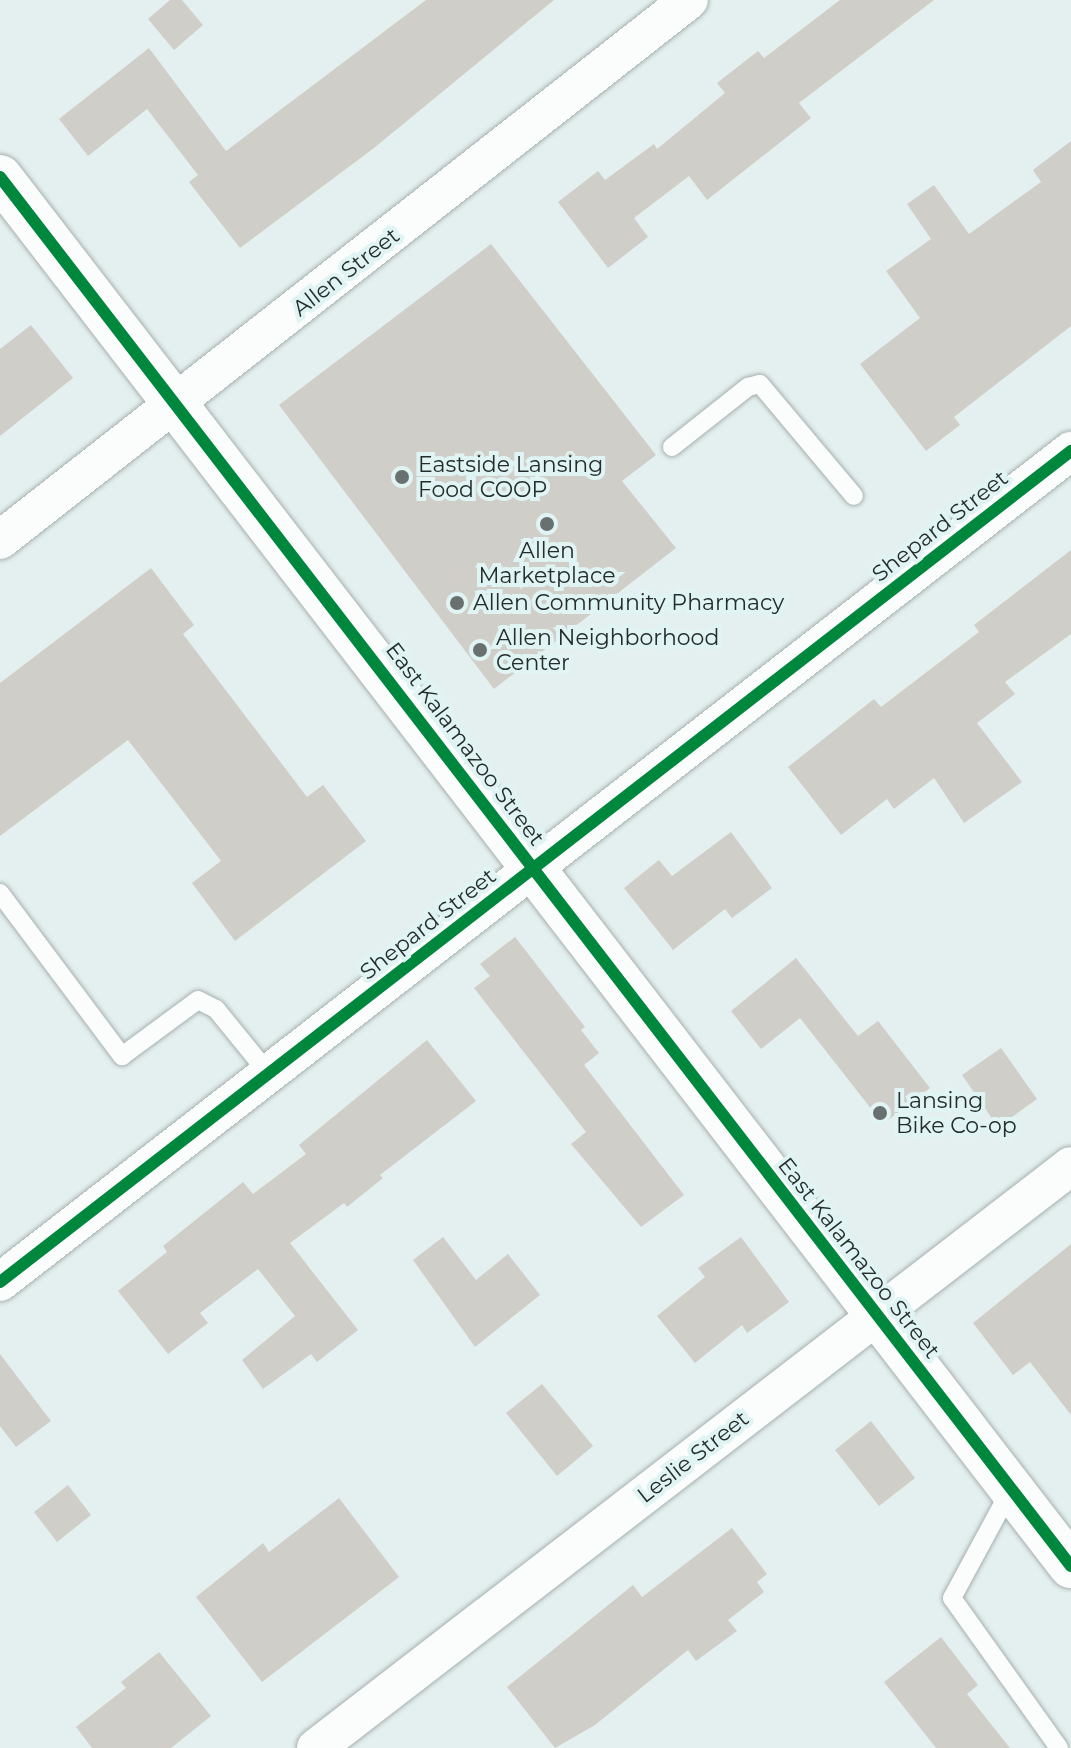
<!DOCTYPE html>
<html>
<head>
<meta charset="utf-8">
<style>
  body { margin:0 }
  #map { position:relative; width:1071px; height:1748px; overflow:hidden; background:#e4f0ef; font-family:Montserrat,sans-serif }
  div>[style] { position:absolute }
  .building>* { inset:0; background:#d0cec8 }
  .roads { filter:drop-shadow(0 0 2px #a7b0af) drop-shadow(0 0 2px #a7b0af) }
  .service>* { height:18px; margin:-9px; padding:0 9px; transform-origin:9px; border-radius:9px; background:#fbfdfd }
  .minor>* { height:38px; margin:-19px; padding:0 19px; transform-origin:19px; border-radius:19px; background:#fbfdfd }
  .tertiary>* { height:44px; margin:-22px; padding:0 22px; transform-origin:22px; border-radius:22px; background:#fbfdfd }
  .cycleway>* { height:12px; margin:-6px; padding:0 6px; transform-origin:6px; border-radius:6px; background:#00873e }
  .dots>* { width:22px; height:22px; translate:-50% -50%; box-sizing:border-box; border:4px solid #e0f4f3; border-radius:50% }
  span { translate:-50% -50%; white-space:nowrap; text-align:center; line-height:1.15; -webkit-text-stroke:8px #e0f4f3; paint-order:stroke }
  .street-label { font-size:22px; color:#252c2c }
  .poi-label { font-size:22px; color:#252c2c }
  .left { translate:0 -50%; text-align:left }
</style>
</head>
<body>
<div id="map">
  <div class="building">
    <i style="clip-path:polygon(170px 0,182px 0,203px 25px,174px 50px,148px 19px)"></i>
    <i style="clip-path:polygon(426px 0,554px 0,374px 148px,240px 248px,189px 182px,198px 175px,147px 109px,88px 156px,59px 119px,149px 48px,226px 151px)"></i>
    <i style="clip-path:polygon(840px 0,934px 0,799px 103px,811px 118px,707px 200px,689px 176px,634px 218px,648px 237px,608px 268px,558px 202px,598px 171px,605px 180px,654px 144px,657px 149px,725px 93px,717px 83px,758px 51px,764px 58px)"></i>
    <i style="clip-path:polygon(1071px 141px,1071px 326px,954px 417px,960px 425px,926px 451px,860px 364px,920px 318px,886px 271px,931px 239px,907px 204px,934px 185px,969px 234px,1041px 182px,1033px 170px)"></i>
    <i style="clip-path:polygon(491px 244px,656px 455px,622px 481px,676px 548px,494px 689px,279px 405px)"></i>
    <i style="clip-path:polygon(31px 325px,73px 378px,0 436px,0 349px)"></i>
    <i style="clip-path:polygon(1071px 550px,1071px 634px,1005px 682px,1015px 694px,977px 723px,1022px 782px,964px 823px,934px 778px,894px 809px,887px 799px,841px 835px,788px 767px,874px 699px,881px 707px,979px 632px,974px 625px)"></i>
    <i style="clip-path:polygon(151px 568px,194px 625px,183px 634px,307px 797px,323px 785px,366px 841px,235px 941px,192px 883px,221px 861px,128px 740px,0 836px,0 683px)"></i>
    <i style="clip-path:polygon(731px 832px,772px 888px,732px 918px,725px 909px,673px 950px,624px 888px,659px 860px,672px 876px)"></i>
    <i style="clip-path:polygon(515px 937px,585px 1027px,581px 1030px,599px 1053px,584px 1065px,684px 1195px,641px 1227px,571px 1144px,586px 1132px,474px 988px,490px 976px,480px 964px)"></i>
    <i style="clip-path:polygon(796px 958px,858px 1036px,878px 1021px,930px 1088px,883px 1124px,800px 1018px,761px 1049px,731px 1011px)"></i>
    <i style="clip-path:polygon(427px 1040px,476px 1101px,380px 1175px,383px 1178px,347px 1207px,344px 1203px,290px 1243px,358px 1330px,317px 1362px,311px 1354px,263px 1389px,242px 1360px,295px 1316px,258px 1269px,200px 1313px,208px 1323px,168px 1354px,118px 1291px,167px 1252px,163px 1246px,243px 1182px,253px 1194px,306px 1154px,299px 1145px)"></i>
    <i style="clip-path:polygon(1001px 1048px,1037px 1099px,998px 1127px,962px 1075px)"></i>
    <i style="clip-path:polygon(443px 1237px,476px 1280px,508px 1254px,540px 1295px,475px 1347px,413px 1260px)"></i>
    <i style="clip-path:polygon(741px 1237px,789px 1302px,747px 1333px,742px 1325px,695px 1363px,657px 1316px,705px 1277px,698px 1268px)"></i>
    <i style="clip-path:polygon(1071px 1244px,1071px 1415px,1030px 1362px,1013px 1375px,973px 1323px)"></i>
    <i style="clip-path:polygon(0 1354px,51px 1421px,16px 1447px,0 1426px)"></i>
    <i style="clip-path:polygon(542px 1384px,593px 1446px,557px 1476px,506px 1413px)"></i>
    <i style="clip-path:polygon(871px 1421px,915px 1478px,879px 1506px,835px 1450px)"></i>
    <i style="clip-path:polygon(68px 1485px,91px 1515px,57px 1542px,34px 1512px)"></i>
    <i style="clip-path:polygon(339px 1498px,399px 1577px,262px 1682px,196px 1597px,263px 1543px,269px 1552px)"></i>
    <i style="clip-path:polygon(732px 1528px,767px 1574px,757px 1582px,764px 1592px,728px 1620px,737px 1631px,696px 1661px,688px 1650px,595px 1725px,555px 1748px,507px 1687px,633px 1585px,642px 1597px)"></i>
    <i style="clip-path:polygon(941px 1637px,978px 1685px,967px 1694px,1010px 1748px,936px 1748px,884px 1682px)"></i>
    <i style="clip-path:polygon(159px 1652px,211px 1716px,171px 1748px,92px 1748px,76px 1727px,126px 1688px,121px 1682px)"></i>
  </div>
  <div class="roads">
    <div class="service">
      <i style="left:672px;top:447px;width:97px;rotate:-38.3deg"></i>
      <i style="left:748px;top:387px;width:12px;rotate:-14deg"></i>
      <i style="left:760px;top:384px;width:146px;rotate:50deg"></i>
      <i style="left:0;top:893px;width:204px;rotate:53.2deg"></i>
      <i style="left:122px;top:1056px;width:94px;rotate:-36.4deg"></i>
      <i style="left:198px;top:1000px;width:20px;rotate:27deg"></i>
      <i style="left:216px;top:1009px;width:82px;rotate:50.9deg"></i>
      <i style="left:1011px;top:1489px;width:124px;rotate:118.4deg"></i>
      <i style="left:952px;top:1598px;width:184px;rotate:54.5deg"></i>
    </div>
    <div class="minor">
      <i style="left:0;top:540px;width:875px;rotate:-38.09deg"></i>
      <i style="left:0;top:1282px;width:1356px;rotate:-37.81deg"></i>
      <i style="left:316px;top:1748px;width:953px;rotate:-37.63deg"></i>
    </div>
    <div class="tertiary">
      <i style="left:0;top:177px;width:1754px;rotate:52.37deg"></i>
    </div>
  </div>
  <div class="cycleway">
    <i style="left:0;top:177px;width:1754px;rotate:52.37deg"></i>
    <i style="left:0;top:1282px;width:1356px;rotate:-37.81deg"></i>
  </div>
  <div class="dots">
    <i style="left:402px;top:477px;background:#687170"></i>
    <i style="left:547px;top:524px;background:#687170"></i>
    <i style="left:457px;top:603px;background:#687170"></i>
    <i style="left:480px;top:650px;background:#687170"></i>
    <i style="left:880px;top:1113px;background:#687170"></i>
  </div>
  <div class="street-label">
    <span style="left:346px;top:272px;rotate:-38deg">Allen Street</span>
    <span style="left:940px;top:526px;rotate:-38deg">Shepard Street</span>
    <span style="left:465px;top:744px;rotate:53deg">East Kalamazoo Street</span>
    <span style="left:428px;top:924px;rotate:-38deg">Shepard Street</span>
    <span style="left:859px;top:1258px;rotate:52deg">East Kalamazoo Street</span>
    <span style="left:693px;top:1457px;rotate:-38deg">Leslie Street</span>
  </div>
  <div class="poi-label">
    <span class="left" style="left:418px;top:477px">Eastside Lansing<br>Food COOP</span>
    <span style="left:547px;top:563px">Allen<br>Marketplace</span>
    <span class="left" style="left:473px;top:603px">Allen Community Pharmacy</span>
    <span class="left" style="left:496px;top:650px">Allen Neighborhood<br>Center</span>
    <span class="left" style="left:896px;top:1113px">Lansing<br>Bike Co-op</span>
  </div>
</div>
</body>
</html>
